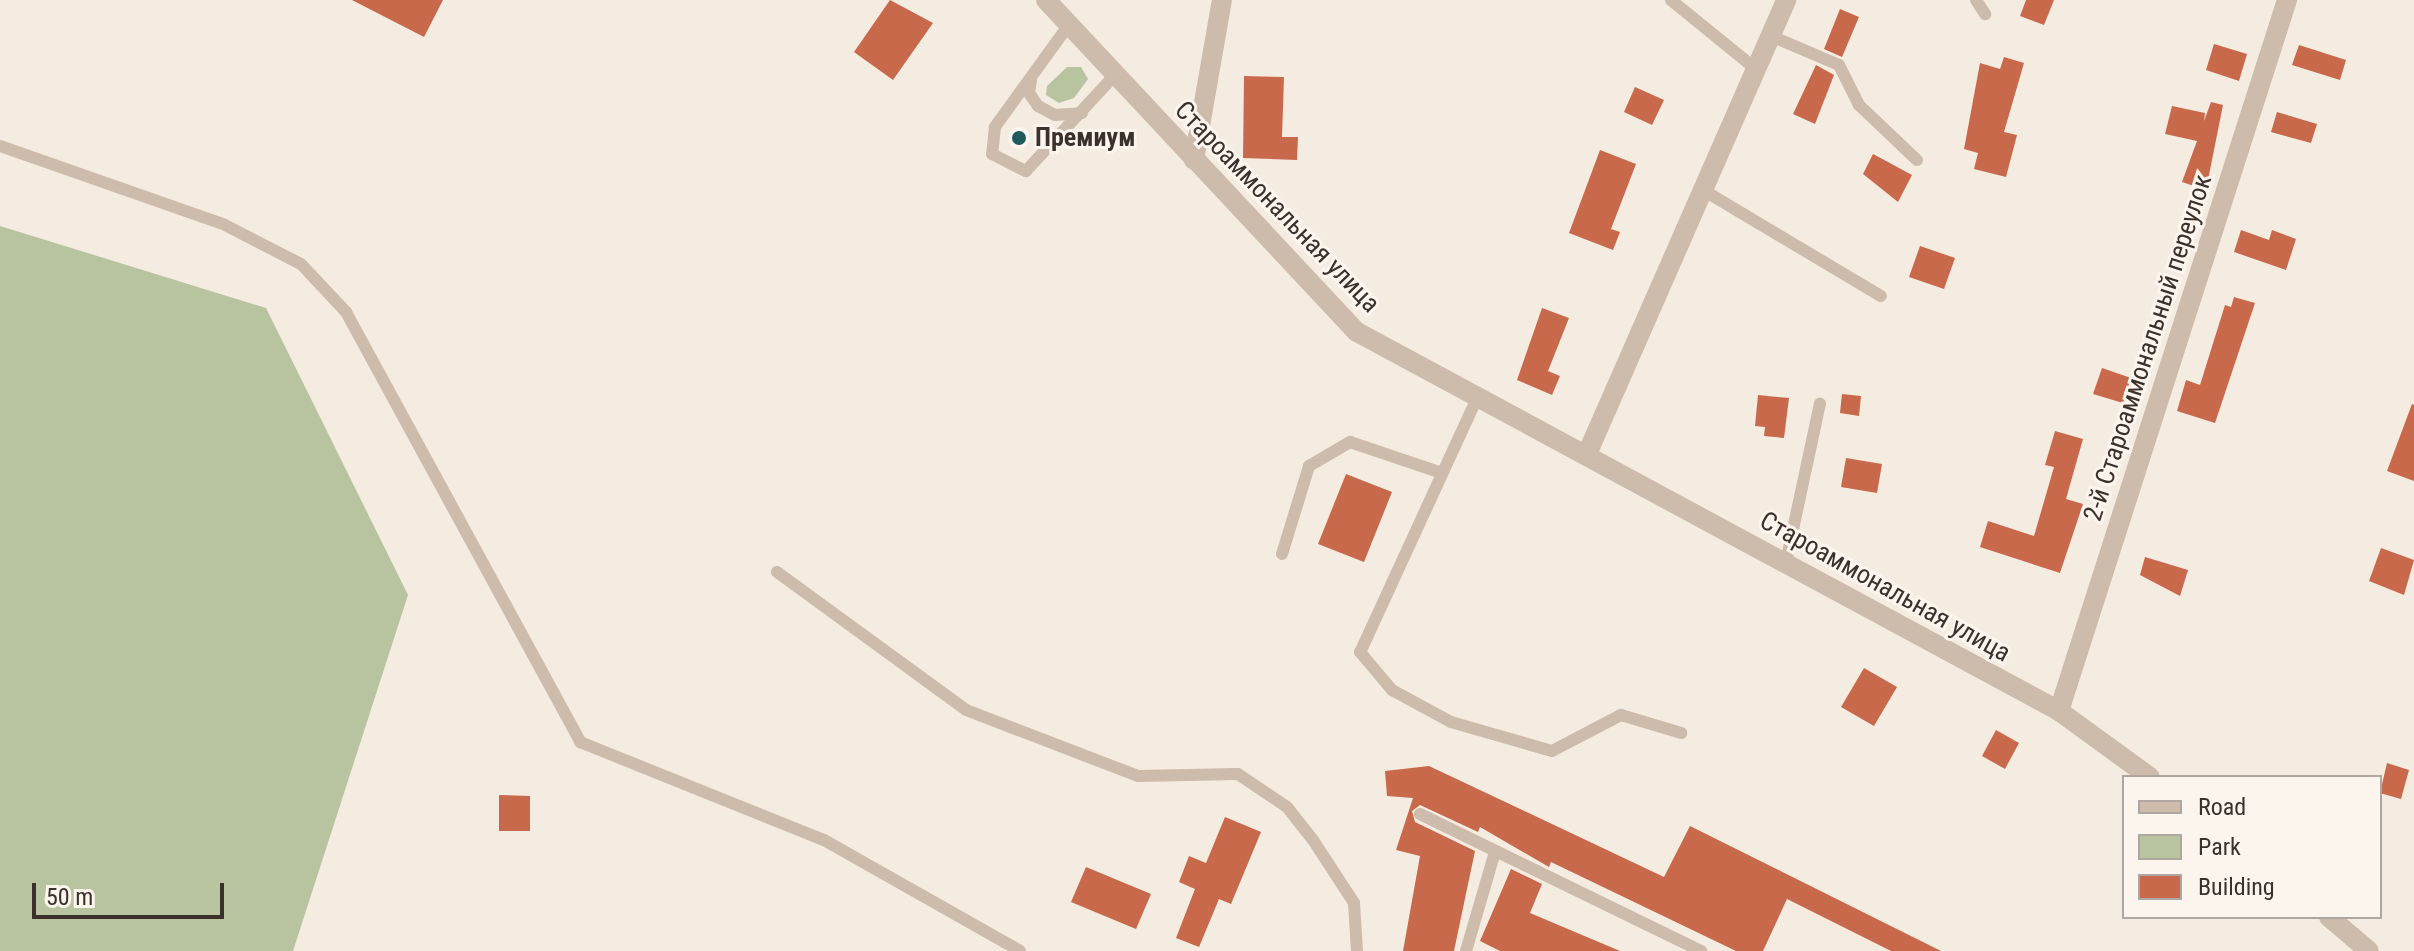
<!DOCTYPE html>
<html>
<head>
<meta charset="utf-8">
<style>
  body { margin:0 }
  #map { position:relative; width:2414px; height:951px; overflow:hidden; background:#f4ebe1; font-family:"Roboto Condensed",sans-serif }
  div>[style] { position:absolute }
  .green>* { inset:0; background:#b8c4a0 }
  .building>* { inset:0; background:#c8694b }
  .service>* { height:12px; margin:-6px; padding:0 6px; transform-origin:6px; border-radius:6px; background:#cdbbac }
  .minor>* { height:20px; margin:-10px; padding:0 10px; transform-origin:10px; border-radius:10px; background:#cdbbac }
  .tertiary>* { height:20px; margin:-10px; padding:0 10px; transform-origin:10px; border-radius:10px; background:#cdbbac }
  .dots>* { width:22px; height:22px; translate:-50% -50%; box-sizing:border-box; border:4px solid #fbf5ee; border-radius:50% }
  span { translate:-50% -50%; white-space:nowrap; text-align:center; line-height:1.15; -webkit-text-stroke:6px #fbf5ee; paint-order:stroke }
  .poi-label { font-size:26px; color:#3b302b; font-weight:700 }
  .left { translate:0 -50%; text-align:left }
  .street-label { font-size:26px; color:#3b302b }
  .legend { position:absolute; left:2122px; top:775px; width:260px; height:144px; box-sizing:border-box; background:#fbf5ee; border:2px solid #aea6a0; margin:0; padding:10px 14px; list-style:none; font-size:24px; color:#3b302b }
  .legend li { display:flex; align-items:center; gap:16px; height:40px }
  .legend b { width:40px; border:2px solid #aea6a0 }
  .scale { position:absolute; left:32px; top:883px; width:192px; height:36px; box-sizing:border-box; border:4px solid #3b302b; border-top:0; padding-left:10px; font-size:24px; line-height:28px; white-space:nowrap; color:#3b302b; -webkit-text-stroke:6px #fbf5ee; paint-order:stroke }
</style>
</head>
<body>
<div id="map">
  <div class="green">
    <i style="clip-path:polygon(1067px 67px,1081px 67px,1088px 79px,1074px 98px,1059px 103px,1046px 95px,1047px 86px)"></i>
    <i style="clip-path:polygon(0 226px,266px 308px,408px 595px,293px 951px,0 951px)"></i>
  </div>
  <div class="building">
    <i style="clip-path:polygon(352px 0,443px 0,424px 37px)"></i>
    <i style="clip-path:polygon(890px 0,933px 23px,893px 80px,854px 52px)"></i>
    <i style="clip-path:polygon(2026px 0,2054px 0,2044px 25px,2020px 16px)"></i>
    <i style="clip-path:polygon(1840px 9px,1859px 17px,1842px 57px,1824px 49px)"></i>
    <i style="clip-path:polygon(2214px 44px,2247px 54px,2239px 81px,2206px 70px)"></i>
    <i style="clip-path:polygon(2299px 45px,2346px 60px,2340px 80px,2292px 65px)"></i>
    <i style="clip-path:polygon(2004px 57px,2024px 63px,2004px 132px,2017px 135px,2006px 177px,1974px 169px,1978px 153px,1964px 149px,1980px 63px,2000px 69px)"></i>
    <i style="clip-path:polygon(1816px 65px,1834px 75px,1815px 124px,1793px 114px)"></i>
    <i style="clip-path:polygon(1244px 76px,1284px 77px,1282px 137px,1298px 137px,1297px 160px,1243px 158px)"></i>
    <i style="clip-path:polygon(1635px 87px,1664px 100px,1652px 125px,1624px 112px)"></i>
    <i style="clip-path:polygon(2211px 102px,2223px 105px,2206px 190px,2182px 182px,2197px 141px,2165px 134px,2172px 106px,2205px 113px,2204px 121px)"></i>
    <i style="clip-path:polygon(2277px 112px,2317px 124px,2311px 143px,2271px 132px)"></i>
    <i style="clip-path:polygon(1600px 150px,1636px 164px,1611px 229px,1620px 232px,1613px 250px,1569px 233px)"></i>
    <i style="clip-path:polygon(1873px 154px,1912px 175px,1898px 202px,1863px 174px)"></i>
    <i style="clip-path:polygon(2241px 230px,2269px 240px,2272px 230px,2296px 239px,2286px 270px,2234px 252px)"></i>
    <i style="clip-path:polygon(1920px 246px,1955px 258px,1944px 289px,1909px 277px)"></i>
    <i style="clip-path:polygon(2234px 297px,2255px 303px,2215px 423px,2177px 411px,2186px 380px,2200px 385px,2225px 305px,2231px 307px)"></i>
    <i style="clip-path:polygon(1542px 308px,1569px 318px,1548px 371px,1560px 376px,1552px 395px,1517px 380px)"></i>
    <i style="clip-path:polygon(2102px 368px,2131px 378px,2123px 403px,2093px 394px)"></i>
    <i style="clip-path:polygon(1842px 394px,1861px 396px,1859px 416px,1840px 413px)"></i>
    <i style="clip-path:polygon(1758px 395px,1789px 398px,1784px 438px,1764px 436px,1765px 427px,1755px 426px)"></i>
    <i style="clip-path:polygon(2412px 404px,2414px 405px,2414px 481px,2387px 471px)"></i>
    <i style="clip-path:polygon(2055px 431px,2083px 439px,2066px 499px,2083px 504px,2060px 573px,1980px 547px,1988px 521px,2034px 536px,2054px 467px,2045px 465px)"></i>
    <i style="clip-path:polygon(1846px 458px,1882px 464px,1877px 493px,1841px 487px)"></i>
    <i style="clip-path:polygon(1346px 474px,1392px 492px,1364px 562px,1318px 544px)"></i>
    <i style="clip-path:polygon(2381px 548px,2414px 560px,2404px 595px,2369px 581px)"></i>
    <i style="clip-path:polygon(2145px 557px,2188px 570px,2180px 596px,2140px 575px)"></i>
    <i style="clip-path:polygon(1864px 668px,1897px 687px,1874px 726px,1841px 707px)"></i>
    <i style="clip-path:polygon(1996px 730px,2019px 743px,2005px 769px,1982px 756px)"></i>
    <i style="clip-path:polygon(2387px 763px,2409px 770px,2401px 799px,2380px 793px)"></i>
    <i style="clip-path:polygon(1429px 766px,1664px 877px,1690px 826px,1941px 951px,1891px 951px,1787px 899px,1763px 951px,1736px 951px,1551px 862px,1549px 867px,1480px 827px,1478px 832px,1420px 805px,1412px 811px,1415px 822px,1475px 851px,1454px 951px,1403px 951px,1420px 856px,1396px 850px,1413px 798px,1387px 796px,1385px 771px)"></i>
    <i style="clip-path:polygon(499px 795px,530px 796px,530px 831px,499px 831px)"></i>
    <i style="clip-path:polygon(1225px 817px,1261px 832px,1231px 904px,1219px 899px,1199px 947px,1176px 938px,1195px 889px,1179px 882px,1189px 856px,1206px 863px)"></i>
    <i style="clip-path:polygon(1086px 867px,1151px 894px,1136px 929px,1071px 902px)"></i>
    <i style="clip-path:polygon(1511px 869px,1542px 884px,1530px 913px,1620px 951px,1500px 951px,1480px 941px)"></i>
  </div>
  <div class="service">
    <i style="left:1671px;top:0;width:109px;rotate:39.1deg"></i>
    <i style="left:1976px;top:0;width:17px;rotate:57deg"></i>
    <i style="left:1068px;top:26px;width:125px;rotate:125.9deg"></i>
    <i style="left:995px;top:127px;width:27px;rotate:96deg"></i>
    <i style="left:992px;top:154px;width:38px;rotate:27deg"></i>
    <i style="left:1026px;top:171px;width:131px;rotate:-47.2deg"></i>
    <i style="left:1771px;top:36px;width:74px;rotate:23.1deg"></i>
    <i style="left:1839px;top:65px;width:45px;rotate:63.4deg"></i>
    <i style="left:1859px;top:105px;width:80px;rotate:43.5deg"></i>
    <i style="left:1031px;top:80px;width:13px;rotate:99deg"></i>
    <i style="left:1029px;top:93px;width:16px;rotate:55deg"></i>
    <i style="left:1038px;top:106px;width:19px;rotate:28deg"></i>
    <i style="left:1055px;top:115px;width:27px;rotate:-4deg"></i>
    <i style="left:0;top:146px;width:238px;rotate:19.3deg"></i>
    <i style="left:225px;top:225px;width:85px;rotate:27.2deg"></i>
    <i style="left:301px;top:264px;width:66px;rotate:46.8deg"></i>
    <i style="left:346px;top:312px;width:490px;rotate:61.4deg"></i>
    <i style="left:580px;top:742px;width:263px;rotate:21.9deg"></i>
    <i style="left:824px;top:840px;width:225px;rotate:29.5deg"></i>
    <i style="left:1703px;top:190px;width:207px;rotate:30.8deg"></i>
    <i style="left:1478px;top:396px;width:282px;rotate:114.7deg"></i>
    <i style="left:1360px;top:652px;width:50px;rotate:49.9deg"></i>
    <i style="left:1392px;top:690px;width:67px;rotate:28.5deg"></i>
    <i style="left:1451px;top:722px;width:105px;rotate:16deg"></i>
    <i style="left:1552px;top:751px;width:78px;rotate:-27.6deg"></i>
    <i style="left:1621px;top:715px;width:63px;rotate:16.7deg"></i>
    <i style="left:1282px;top:554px;width:92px;rotate:-72.9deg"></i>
    <i style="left:1309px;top:466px;width:48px;rotate:-30.3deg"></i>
    <i style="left:1350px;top:442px;width:97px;rotate:18.6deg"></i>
    <i style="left:1786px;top:562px;width:162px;rotate:-77.9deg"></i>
    <i style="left:777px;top:572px;width:234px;rotate:36.1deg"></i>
    <i style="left:966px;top:710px;width:184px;rotate:21deg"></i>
    <i style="left:1138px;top:776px;width:100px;rotate:-1.1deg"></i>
    <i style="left:1238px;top:774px;width:59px;rotate:34deg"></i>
    <i style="left:1287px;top:807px;width:42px;rotate:51.8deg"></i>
    <i style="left:1313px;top:840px;width:75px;rotate:56.9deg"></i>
    <i style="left:1354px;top:903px;width:48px;rotate:86.4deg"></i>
    <i style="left:1420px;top:814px;width:313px;rotate:26deg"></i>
    <i style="left:1466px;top:951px;width:103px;rotate:-73.7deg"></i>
  </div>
  <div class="minor">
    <i style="left:1194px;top:160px;width:162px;rotate:-80.1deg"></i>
    <i style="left:1587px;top:454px;width:496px;rotate:-66.3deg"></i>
    <i style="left:2059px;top:711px;width:747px;rotate:-72.22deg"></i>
  </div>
  <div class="tertiary">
    <i style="left:1046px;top:0;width:455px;rotate:46.9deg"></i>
    <i style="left:1357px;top:332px;width:798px;rotate:28.36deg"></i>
    <i style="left:2059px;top:711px;width:112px;rotate:36deg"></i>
    <i style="left:2329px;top:917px;width:52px;rotate:40.4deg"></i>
  </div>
  <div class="dots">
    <i style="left:1019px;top:138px;background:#1f5a5e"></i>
  </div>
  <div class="poi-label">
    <span class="left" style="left:1035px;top:138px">Премиум</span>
  </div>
  <div class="street-label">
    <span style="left:1277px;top:207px;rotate:46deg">Староаммональная улица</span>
    <span style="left:2148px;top:348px;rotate:-72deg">2-й Староаммональный переулок</span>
    <span style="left:1885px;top:587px;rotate:29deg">Староаммональная улица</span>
  </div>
  <ul class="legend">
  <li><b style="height:10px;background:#cdbbac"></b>Road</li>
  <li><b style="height:22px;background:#b8c4a0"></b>Park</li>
  <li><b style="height:22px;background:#c8694b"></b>Building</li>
  </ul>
  <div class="scale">50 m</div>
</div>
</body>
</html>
